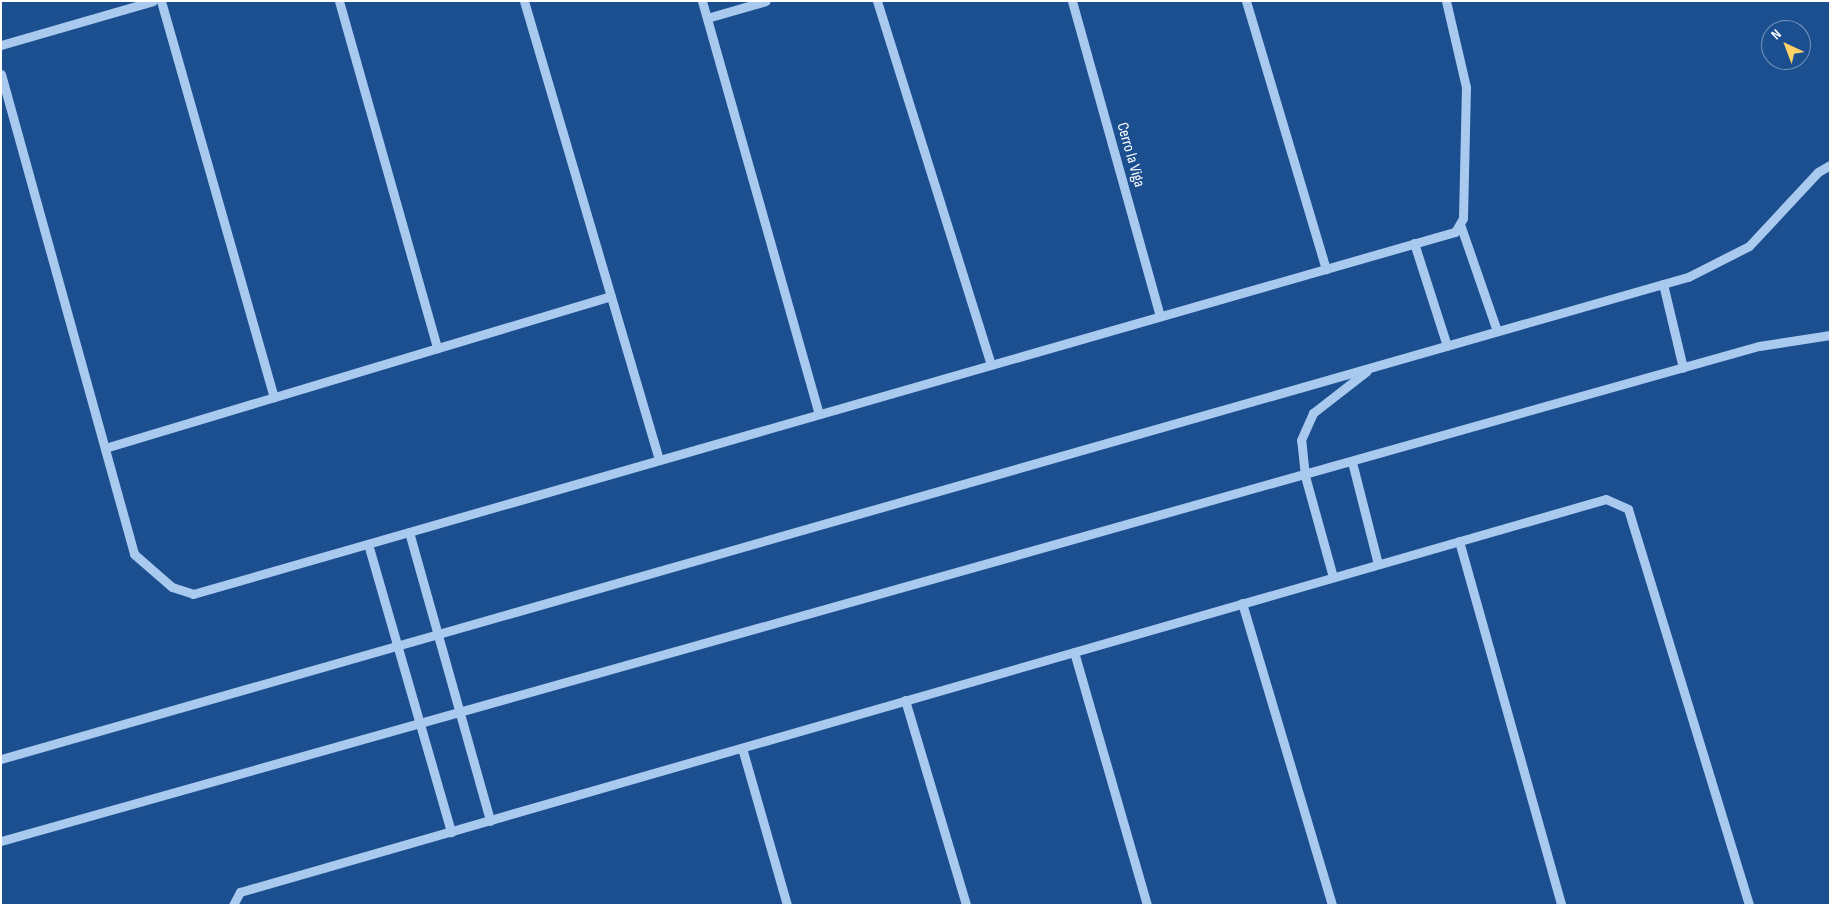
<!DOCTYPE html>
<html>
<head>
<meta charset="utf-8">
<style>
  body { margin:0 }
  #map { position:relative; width:1831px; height:906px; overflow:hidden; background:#1b4f8f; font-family:"Sofia Sans Condensed",sans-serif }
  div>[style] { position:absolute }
  .minor>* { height:9px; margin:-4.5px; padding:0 4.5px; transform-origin:4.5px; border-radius:4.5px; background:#a9c9ee }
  span { translate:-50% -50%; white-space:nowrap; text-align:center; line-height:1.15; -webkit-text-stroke:4px #1b4f8f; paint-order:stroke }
  .street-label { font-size:16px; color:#fff }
  .frame { position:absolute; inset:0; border:2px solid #fff; pointer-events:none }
  .north { position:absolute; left:1761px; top:20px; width:50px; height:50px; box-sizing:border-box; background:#1b4f8f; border:1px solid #7695bc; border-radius:50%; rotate:317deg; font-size:14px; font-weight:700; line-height:20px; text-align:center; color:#fff }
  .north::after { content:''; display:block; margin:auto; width:18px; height:22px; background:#ffd166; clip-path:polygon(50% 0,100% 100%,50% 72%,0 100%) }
</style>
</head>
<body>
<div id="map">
  <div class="minor">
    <i style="left:161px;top:1px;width:412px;rotate:74.1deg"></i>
    <i style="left:339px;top:1px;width:361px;rotate:74.2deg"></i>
    <i style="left:524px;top:1px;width:478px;rotate:73.6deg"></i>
    <i style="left:702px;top:1px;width:429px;rotate:74.2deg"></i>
    <i style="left:877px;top:1px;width:381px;rotate:72.6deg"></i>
    <i style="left:1072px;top:1px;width:327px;rotate:74.4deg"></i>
    <i style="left:1246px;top:1px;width:280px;rotate:73.4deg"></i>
    <i style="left:707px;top:18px;width:61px;rotate:-16.1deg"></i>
    <i style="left:1px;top:45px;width:158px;rotate:-16.1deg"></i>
    <i style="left:1px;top:74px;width:498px;rotate:74.5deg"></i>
    <i style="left:134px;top:554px;width:50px;rotate:41deg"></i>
    <i style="left:172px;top:587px;width:22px;rotate:18deg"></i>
    <i style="left:193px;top:594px;width:1313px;rotate:-16.01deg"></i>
    <i style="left:1455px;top:232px;width:16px;rotate:-60deg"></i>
    <i style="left:1463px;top:218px;width:131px;rotate:-88.7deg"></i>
    <i style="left:1466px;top:87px;width:88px;rotate:-103.1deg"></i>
    <i style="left:1461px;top:227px;width:110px;rotate:70.9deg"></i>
    <i style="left:1414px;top:243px;width:108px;rotate:72.2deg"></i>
    <i style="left:1663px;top:284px;width:86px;rotate:76.6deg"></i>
    <i style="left:105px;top:448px;width:528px;rotate:-16.72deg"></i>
    <i style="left:1352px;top:462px;width:105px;rotate:75.7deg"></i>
    <i style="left:409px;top:532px;width:300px;rotate:74.3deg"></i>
    <i style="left:1459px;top:541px;width:378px;rotate:74.3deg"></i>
    <i style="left:368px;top:544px;width:300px;rotate:73.9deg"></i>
    <i style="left:1333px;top:577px;width:105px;rotate:-105.5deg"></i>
    <i style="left:1305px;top:476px;width:36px;rotate:-96deg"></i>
    <i style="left:1301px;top:440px;width:30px;rotate:-66deg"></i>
    <i style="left:1313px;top:413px;width:68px;rotate:-37.9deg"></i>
    <i style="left:1242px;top:603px;width:315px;rotate:73.4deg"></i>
    <i style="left:1074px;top:652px;width:263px;rotate:73.9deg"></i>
    <i style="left:905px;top:700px;width:214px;rotate:73.4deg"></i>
    <i style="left:742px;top:748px;width:163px;rotate:74deg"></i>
    <i style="left:1px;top:759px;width:1755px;rotate:-15.95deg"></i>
    <i style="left:1688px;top:277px;width:68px;rotate:-26.9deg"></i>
    <i style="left:1749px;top:246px;width:101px;rotate:-47deg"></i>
    <i style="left:1818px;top:172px;width:14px;rotate:-30deg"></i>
    <i style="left:1px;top:841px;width:1826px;rotate:-15.73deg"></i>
    <i style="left:1759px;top:346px;width:72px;rotate:-8.8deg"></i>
    <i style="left:233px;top:905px;width:15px;rotate:-62deg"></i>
    <i style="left:240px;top:892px;width:1421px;rotate:-16.05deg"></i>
    <i style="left:1606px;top:499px;width:24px;rotate:24deg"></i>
    <i style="left:1628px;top:509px;width:414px;rotate:73deg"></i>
  </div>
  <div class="street-label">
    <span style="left:1130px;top:155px;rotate:74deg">Cerro la Viga</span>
  </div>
  <div class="frame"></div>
  <div class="north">N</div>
</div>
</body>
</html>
